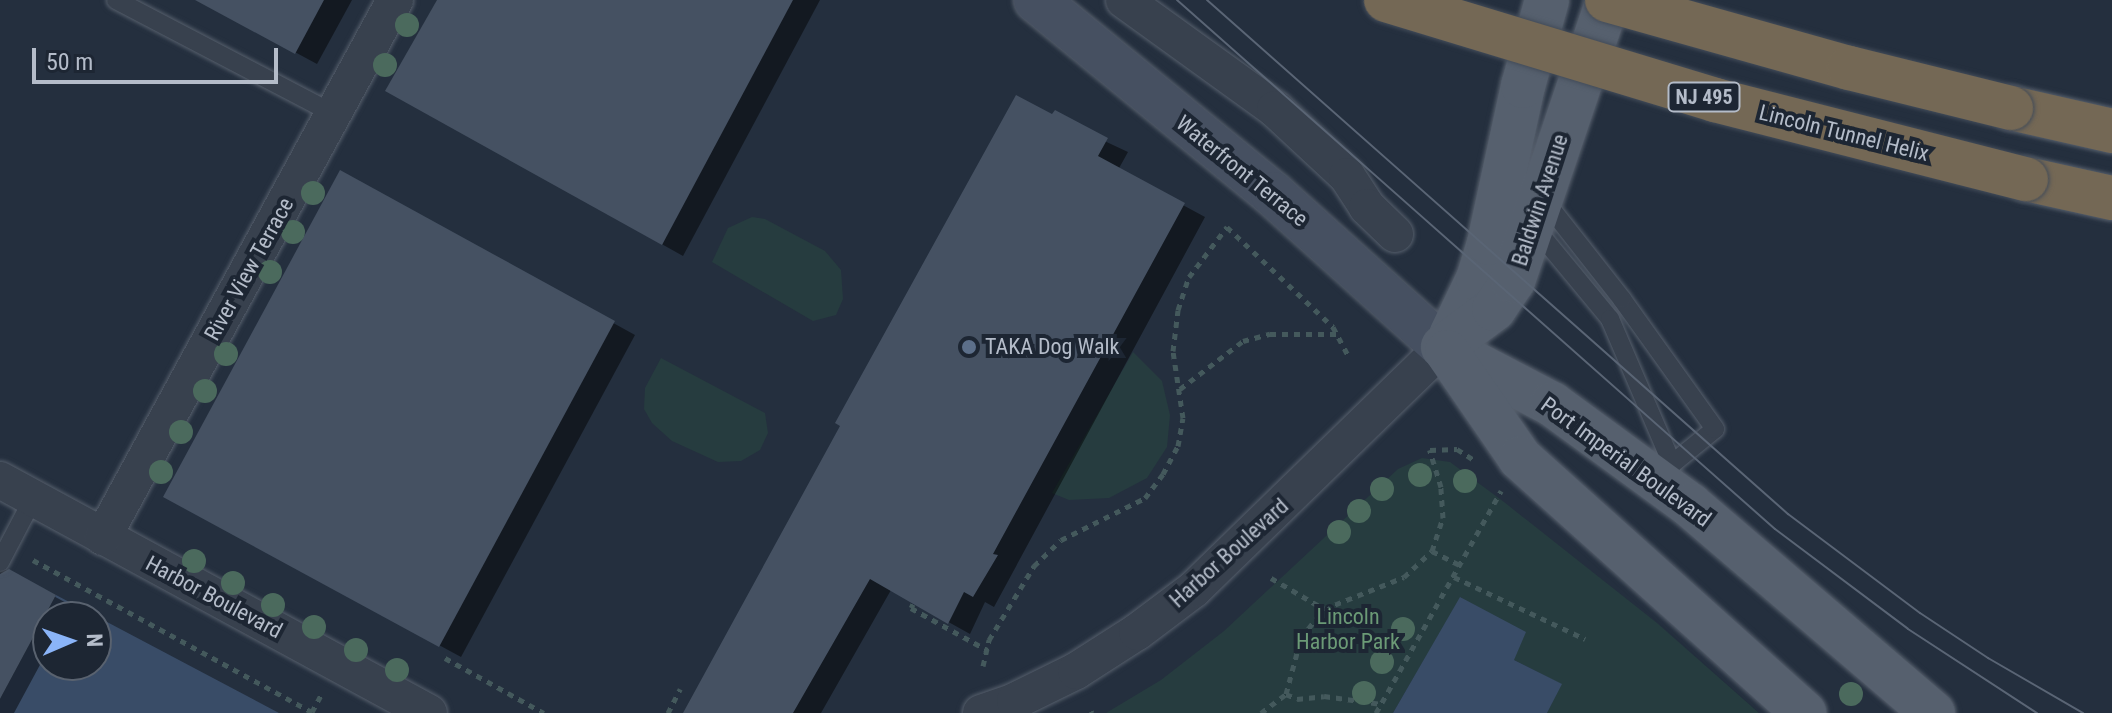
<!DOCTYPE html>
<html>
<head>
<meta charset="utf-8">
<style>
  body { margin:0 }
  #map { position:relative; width:2112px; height:713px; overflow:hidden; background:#242f3e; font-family:"Roboto Condensed",sans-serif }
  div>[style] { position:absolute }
  .green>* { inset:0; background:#263c3f }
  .water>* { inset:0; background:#394c67 }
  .shadow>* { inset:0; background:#0007 }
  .building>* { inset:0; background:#455162 }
  .path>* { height:5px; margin-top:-2.5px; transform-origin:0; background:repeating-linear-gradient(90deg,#44595c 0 6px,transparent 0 12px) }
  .roads { filter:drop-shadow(0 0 2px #565f6c) drop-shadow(0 0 2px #565f6c) }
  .lane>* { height:18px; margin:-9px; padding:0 9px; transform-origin:9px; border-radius:9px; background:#38414e }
  .street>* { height:36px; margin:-18px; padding:0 18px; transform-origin:18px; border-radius:18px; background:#38414e }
  .secondary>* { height:44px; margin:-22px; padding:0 22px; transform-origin:22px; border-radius:22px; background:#465061 }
  .primary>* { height:44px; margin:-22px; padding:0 22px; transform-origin:22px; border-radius:22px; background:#56606e }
  .highway>* { height:44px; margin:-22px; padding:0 22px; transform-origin:22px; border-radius:22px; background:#746855 }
  .tram>* { height:2px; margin:-1px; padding:0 1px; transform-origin:1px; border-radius:1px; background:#5a6575 }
  .bridges { filter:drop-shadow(0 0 2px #434c59) drop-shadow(0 0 2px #434c59) }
  .highway-bridge>* { height:44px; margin:-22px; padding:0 22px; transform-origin:22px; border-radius:22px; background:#746855 }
  .trees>* { width:24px; height:24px; margin:-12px; border-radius:50%; background:#4b6a5d }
  .dots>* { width:22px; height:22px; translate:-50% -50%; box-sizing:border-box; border:4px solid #1d2633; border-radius:50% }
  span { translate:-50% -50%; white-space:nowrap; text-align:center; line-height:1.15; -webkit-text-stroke:8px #1d2633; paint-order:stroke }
  .shield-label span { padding:2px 6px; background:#1d2633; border:2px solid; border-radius:6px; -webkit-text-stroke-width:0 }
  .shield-label { font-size:20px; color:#b4bcc9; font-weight:700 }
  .street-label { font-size:22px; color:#b4bcc9 }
  .poi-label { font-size:22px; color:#b4bcc9 }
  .left { translate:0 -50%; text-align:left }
  .park-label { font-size:22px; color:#6b9a76 }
  .north { position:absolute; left:32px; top:601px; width:80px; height:80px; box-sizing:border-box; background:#1d2633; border:2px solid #59626f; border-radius:50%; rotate:88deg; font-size:22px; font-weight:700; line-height:32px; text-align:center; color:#b4bcc9 }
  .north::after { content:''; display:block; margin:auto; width:28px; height:36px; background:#8ab4f8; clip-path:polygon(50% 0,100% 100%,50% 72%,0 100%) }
  .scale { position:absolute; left:32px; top:48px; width:246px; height:36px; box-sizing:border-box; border:4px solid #b4bcc9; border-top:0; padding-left:10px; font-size:24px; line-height:28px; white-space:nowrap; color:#b4bcc9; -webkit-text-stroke:6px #1d2633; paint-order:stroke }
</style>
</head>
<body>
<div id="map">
  <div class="green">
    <i style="clip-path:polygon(752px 217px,765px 219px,825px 251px,841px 270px,843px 299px,836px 315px,813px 321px,712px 262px,728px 228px)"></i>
    <i style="clip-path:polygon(1133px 352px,1162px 381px,1170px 415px,1167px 447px,1147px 478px,1109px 498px,1069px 500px,1052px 493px)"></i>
    <i style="clip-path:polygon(661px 358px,765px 413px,768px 433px,760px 450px,741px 461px,718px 462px,672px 441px,652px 423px,644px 409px,645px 388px)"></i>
    <i style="clip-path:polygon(1422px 458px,1450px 462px,1504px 502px,1657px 623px,1759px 713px,1547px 713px,1561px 684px,1514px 660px,1461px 597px,1393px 713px,1106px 713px,1161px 680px,1224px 631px,1398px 469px)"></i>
  </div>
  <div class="water">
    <i style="clip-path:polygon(evenodd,56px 595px,279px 713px,0 713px,0 699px,56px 595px,48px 617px,96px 617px,96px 665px,48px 665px,48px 617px)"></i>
    <i style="clip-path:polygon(1460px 597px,1526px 632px,1514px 660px,1562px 684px,1547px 713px,1393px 713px)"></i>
  </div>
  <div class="shadow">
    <i style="clip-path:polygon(198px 0,352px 0,317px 64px)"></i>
    <i style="clip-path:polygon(439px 0,820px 0,683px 256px,388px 91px)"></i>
    <i style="clip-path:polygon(1053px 117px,1128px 152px,1118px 170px,1205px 217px,994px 607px,985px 602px,970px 634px,891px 590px,821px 713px,685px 713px)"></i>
    <i style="clip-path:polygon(341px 173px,635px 335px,461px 657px,187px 508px)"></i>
    <i style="clip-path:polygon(0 567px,72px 606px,66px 617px,48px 617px,48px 650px,14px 713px,0 713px)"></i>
  </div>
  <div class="building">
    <i style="clip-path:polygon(195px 0,324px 0,295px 54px)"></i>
    <i style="clip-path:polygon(437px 0,793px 0,662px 245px,385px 91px)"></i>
    <i style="clip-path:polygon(1016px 95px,1052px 114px,1055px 110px,1108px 138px,1098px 156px,1185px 203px,993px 554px,998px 555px,973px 597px,964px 592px,948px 624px,870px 579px,793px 713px,683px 713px,840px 426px,835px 423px)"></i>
    <i style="clip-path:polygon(340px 170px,615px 321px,439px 647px,163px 497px)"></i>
    <i style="clip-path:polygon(9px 569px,56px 595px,0 699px,0 574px)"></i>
  </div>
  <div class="path">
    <i style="left:1180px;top:389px;width:79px;rotate:-37.3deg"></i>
    <i style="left:1243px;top:341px;width:28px;rotate:-15deg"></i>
    <i style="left:1270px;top:334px;width:66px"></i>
    <i style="left:1432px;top:551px;width:31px;rotate:27deg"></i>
    <i style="left:33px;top:560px;width:320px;rotate:28.6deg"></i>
    <i style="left:1454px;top:577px;width:145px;rotate:25.3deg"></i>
    <i style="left:1271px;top:578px;width:61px;rotate:30.3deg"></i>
    <i style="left:1324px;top:609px;width:86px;rotate:-21.8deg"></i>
    <i style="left:1404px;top:577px;width:38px;rotate:-43deg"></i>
    <i style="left:1432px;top:551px;width:35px;rotate:-72deg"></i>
    <i style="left:1443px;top:518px;width:31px;rotate:-94deg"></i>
    <i style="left:1441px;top:487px;width:39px;rotate:-107deg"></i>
    <i style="left:1430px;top:450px;width:27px;rotate:-2deg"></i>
    <i style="left:1457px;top:449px;width:20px;rotate:33deg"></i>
    <i style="left:913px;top:604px;width:4px;rotate:117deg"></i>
    <i style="left:911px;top:608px;width:87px;rotate:28.9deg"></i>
    <i style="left:445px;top:658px;width:113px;rotate:29.1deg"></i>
    <i style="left:983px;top:666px;width:27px;rotate:-77deg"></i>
    <i style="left:989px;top:640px;width:87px;rotate:-58.7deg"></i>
    <i style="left:1034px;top:566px;width:37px;rotate:-44deg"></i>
    <i style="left:1061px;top:540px;width:94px;rotate:-26.6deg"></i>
    <i style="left:1145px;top:498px;width:30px;rotate:-53deg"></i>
    <i style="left:1163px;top:474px;width:32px;rotate:-62deg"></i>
    <i style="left:1178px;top:446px;width:28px;rotate:-80deg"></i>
    <i style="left:1183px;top:418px;width:68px;rotate:-98.5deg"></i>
    <i style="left:1173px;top:351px;width:41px;rotate:-83deg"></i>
    <i style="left:1178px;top:310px;width:35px;rotate:-72deg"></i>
    <i style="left:1189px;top:277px;width:63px;rotate:-52.8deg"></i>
    <i style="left:1227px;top:227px;width:146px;rotate:43.3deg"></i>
    <i style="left:1333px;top:327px;width:32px;rotate:62deg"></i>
    <i style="left:1286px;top:694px;width:58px;rotate:-75deg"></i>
    <i style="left:1301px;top:638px;width:37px;rotate:-52deg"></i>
    <i style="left:1091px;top:711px;width:2px;rotate:63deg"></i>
    <i style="left:312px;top:712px;width:21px;rotate:-62deg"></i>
    <i style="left:668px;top:713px;width:27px;rotate:-63deg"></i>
    <i style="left:1261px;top:713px;width:31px;rotate:-37deg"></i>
    <i style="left:1286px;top:694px;width:12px;rotate:24deg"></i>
    <i style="left:1297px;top:699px;width:27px;rotate:-6deg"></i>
    <i style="left:1324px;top:696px;width:58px;rotate:8deg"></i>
    <i style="left:1376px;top:713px;width:255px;rotate:-60.6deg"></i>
  </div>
  <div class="roads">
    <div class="lane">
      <i style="left:116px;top:0;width:246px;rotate:27.6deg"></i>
      <i style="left:1534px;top:227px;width:119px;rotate:50.4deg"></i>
      <i style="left:1610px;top:319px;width:158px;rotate:66.8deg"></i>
      <i style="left:1672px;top:464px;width:55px;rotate:-39.1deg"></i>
      <i style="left:1715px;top:429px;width:160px;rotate:-125.6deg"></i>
      <i style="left:1622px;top:299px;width:126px;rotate:-128.2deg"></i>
      <i style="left:0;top:562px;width:71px;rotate:-62.4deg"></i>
    </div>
    <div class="street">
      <i style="left:1124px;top:0;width:186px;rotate:35.8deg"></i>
      <i style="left:1275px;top:109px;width:98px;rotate:42.9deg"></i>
      <i style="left:1347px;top:176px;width:37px;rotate:57deg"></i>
      <i style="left:1367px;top:207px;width:39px;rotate:44deg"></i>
      <i style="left:0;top:480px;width:488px;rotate:28.5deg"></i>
      <i style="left:103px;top:537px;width:611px;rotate:-61.46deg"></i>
      <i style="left:981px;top:713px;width:36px;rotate:-19deg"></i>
      <i style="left:1015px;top:701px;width:68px;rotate:-26.2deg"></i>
      <i style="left:1076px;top:671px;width:72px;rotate:-32.6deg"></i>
      <i style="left:1137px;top:632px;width:71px;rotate:-37deg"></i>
      <i style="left:1194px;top:589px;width:347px;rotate:-44.2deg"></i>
    </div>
    <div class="secondary">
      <i style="left:1036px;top:0;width:306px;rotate:39.3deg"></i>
      <i style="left:1273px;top:194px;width:229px;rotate:42deg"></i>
    </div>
    <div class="primary">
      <i style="left:1451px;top:335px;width:62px;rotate:-64.3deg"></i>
      <i style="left:1478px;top:279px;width:38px;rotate:-73deg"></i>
      <i style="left:1489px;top:243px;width:161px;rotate:-77.8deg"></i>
      <i style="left:1523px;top:86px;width:89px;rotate:-74.4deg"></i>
      <i style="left:1443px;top:347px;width:123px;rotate:27.6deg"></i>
      <i style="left:1552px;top:404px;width:171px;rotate:36.2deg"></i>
      <i style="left:1690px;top:505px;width:320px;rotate:40.6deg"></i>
      <i style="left:1443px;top:347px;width:64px;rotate:-36.7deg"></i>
      <i style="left:1494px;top:309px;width:34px;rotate:-56deg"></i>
      <i style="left:1513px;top:281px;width:297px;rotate:-71.3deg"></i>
      <i style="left:1447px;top:352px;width:129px;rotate:55.4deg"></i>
      <i style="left:1520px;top:458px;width:382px;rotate:41.9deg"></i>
    </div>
    <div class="highway">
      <i style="left:2011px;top:108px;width:104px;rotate:12.8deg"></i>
      <i style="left:2026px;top:179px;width:88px;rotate:12.5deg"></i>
    </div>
  </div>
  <div class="tram">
    <i style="left:1177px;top:0;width:798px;rotate:41.5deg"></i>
    <i style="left:1775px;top:529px;width:166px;rotate:36.9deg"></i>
    <i style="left:1908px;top:629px;width:154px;rotate:33.1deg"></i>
    <i style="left:1207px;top:0;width:776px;rotate:41.5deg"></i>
    <i style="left:1788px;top:514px;width:165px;rotate:36.9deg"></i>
    <i style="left:1920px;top:613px;width:82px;rotate:33.5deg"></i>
    <i style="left:1988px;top:658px;width:110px;rotate:30.1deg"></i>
  </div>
  <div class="bridges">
    <div class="highway-bridge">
      <i style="left:1386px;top:0;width:344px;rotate:16.9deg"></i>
      <i style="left:1715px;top:100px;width:321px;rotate:14.3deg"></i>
      <i style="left:1607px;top:0;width:251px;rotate:15.7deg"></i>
      <i style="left:1849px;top:68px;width:167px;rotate:13.9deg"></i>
    </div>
  </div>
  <div class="trees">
    <i style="left:407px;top:25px"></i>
    <i style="left:385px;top:65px"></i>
    <i style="left:313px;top:193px"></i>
    <i style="left:293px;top:232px"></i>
    <i style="left:270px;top:272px"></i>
    <i style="left:226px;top:354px"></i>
    <i style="left:205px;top:391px"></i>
    <i style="left:181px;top:432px"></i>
    <i style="left:161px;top:472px"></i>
    <i style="left:1420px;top:475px"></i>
    <i style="left:1465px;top:481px"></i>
    <i style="left:1382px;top:489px"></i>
    <i style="left:1359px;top:511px"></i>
    <i style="left:1339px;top:532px"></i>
    <i style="left:194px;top:561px"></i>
    <i style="left:233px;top:583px"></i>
    <i style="left:273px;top:605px"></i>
    <i style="left:314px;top:627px"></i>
    <i style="left:1403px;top:629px"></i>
    <i style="left:356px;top:650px"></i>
    <i style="left:1382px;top:662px"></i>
    <i style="left:397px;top:670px"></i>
    <i style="left:1364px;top:693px"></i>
    <i style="left:1851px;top:694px"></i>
  </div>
  <div class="dots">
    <i style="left:969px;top:347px;background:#5c6f8a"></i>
  </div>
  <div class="shield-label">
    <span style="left:1704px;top:97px">NJ 495</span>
  </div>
  <div class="street-label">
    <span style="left:1844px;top:133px;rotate:14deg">Lincoln Tunnel Helix</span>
    <span style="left:1242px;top:171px;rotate:39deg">Waterfront Terrace</span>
    <span style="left:1540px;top:200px;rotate:-72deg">Baldwin Avenue</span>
    <span style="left:249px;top:269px;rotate:-61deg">River View Terrace</span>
    <span style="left:1626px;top:462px;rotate:36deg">Port Imperial Boulevard</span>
    <span style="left:1229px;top:553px;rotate:-42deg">Harbor Boulevard</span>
    <span style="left:214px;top:597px;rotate:28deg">Harbor Boulevard</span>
  </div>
  <div class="poi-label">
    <span class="left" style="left:985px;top:347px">TAKA Dog Walk</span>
  </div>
  <div class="park-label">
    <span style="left:1348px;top:629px">Lincoln<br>Harbor Park</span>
  </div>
  <div class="north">N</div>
  <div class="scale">50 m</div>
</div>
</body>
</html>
